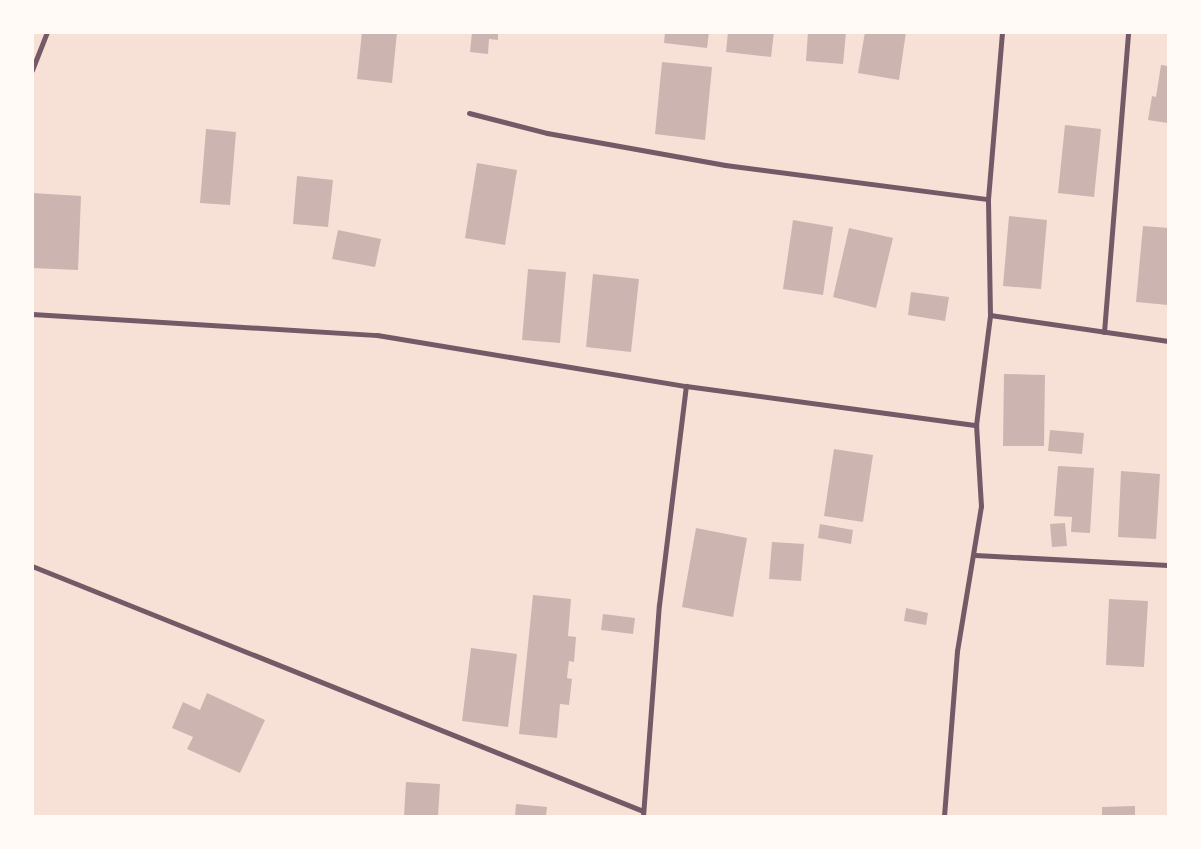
<!DOCTYPE html>
<html>
<head>
<meta charset="utf-8">
<style>
  body { margin:0 }
  #map { position:relative; width:1201px; height:849px; overflow:hidden; background:#f7e1d7; font-family:"Fira Sans",sans-serif }
  div>[style] { position:absolute }
  .building>* { inset:0; background:#ccb4b1 }
  .minor>* { height:5px; margin:-2.5px; padding:0 2.5px; transform-origin:2.5px; border-radius:2.5px; background:#755966 }
  span { translate:-50% -50%; white-space:nowrap; text-align:center; line-height:1.15; -webkit-text-stroke:5px #fffaf5; paint-order:stroke }
  .frame { position:absolute; inset:0; border:34px solid #fffaf5; pointer-events:none }
</style>
</head>
<body>
<div id="map">
  <div class="building">
    <i style="clip-path:polygon(362px 32px,397px 32px,392px 83px,357px 79px)"></i>
    <i style="clip-path:polygon(472px 32px,498px 32px,498px 40px,489px 39px,488px 54px,470px 52px)"></i>
    <i style="clip-path:polygon(665px 32px,709px 32px,707px 48px,664px 43px)"></i>
    <i style="clip-path:polygon(728px 32px,774px 32px,771px 57px,726px 52px)"></i>
    <i style="clip-path:polygon(808px 32px,846px 32px,843px 64px,806px 61px)"></i>
    <i style="clip-path:polygon(865px 32px,906px 32px,899px 80px,858px 73px)"></i>
    <i style="clip-path:polygon(662px 62px,712px 67px,705px 140px,655px 134px)"></i>
    <i style="clip-path:polygon(1161px 65px,1168px 66px,1168px 123px,1148px 120px,1152px 96px,1156px 97px)"></i>
    <i style="clip-path:polygon(1065px 125px,1101px 129px,1094px 197px,1058px 193px)"></i>
    <i style="clip-path:polygon(206px 129px,236px 132px,230px 205px,200px 203px)"></i>
    <i style="clip-path:polygon(477px 163px,517px 170px,505px 245px,465px 238px)"></i>
    <i style="clip-path:polygon(297px 176px,333px 180px,328px 227px,293px 224px)"></i>
    <i style="clip-path:polygon(32px 193px,81px 196px,78px 270px,32px 268px)"></i>
    <i style="clip-path:polygon(1009px 216px,1047px 220px,1041px 289px,1003px 286px)"></i>
    <i style="clip-path:polygon(793px 220px,833px 227px,823px 295px,783px 289px)"></i>
    <i style="clip-path:polygon(1143px 226px,1168px 228px,1168px 305px,1136px 302px)"></i>
    <i style="clip-path:polygon(849px 228px,893px 238px,876px 308px,833px 297px)"></i>
    <i style="clip-path:polygon(338px 230px,381px 239px,375px 267px,332px 259px)"></i>
    <i style="clip-path:polygon(528px 269px,566px 272px,560px 343px,522px 340px)"></i>
    <i style="clip-path:polygon(593px 274px,639px 279px,631px 352px,586px 347px)"></i>
    <i style="clip-path:polygon(911px 292px,949px 297px,945px 321px,908px 315px)"></i>
    <i style="clip-path:polygon(1004px 374px,1045px 375px,1044px 446px,1003px 446px)"></i>
    <i style="clip-path:polygon(1050px 430px,1084px 433px,1082px 454px,1048px 451px)"></i>
    <i style="clip-path:polygon(834px 449px,873px 455px,863px 522px,824px 516px)"></i>
    <i style="clip-path:polygon(1058px 466px,1094px 468px,1090px 533px,1071px 532px,1072px 517px,1054px 516px)"></i>
    <i style="clip-path:polygon(1121px 471px,1160px 474px,1156px 539px,1118px 537px)"></i>
    <i style="clip-path:polygon(1065px 523px,1067px 546px,1052px 547px,1050px 524px)"></i>
    <i style="clip-path:polygon(820px 524px,853px 530px,851px 544px,818px 538px)"></i>
    <i style="clip-path:polygon(696px 528px,747px 538px,733px 617px,682px 607px)"></i>
    <i style="clip-path:polygon(772px 542px,804px 544px,801px 581px,769px 579px)"></i>
    <i style="clip-path:polygon(533px 595px,571px 599px,568px 636px,576px 637px,574px 662px,569px 661px,567px 678px,572px 679px,569px 705px,560px 704px,557px 738px,519px 734px)"></i>
    <i style="clip-path:polygon(1109px 599px,1148px 601px,1144px 667px,1106px 665px)"></i>
    <i style="clip-path:polygon(906px 608px,928px 613px,926px 625px,904px 621px)"></i>
    <i style="clip-path:polygon(603px 614px,635px 618px,633px 634px,601px 630px)"></i>
    <i style="clip-path:polygon(471px 648px,517px 654px,508px 727px,462px 721px)"></i>
    <i style="clip-path:polygon(207px 693px,265px 720px,240px 773px,187px 749px,193px 737px,172px 728px,183px 702px,200px 710px)"></i>
    <i style="clip-path:polygon(406px 782px,440px 784px,438px 816px,404px 816px)"></i>
    <i style="clip-path:polygon(516px 804px,547px 807px,546px 816px,515px 816px)"></i>
    <i style="clip-path:polygon(1135px 806px,1135px 816px,1102px 816px,1102px 807px)"></i>
  </div>
  <div class="minor">
    <i style="left:32px;top:70px;width:41px;rotate:-68.5deg"></i>
    <i style="left:469px;top:113px;width:81px;rotate:14.4deg"></i>
    <i style="left:547px;top:133px;width:181px;rotate:10.2deg"></i>
    <i style="left:725px;top:165px;width:265px;rotate:7.4deg"></i>
    <i style="left:32px;top:314px;width:346px;rotate:3.5deg"></i>
    <i style="left:377px;top:335px;width:313px;rotate:9.4deg"></i>
    <i style="left:686px;top:386px;width:293px;rotate:7.7deg"></i>
    <i style="left:990px;top:315px;width:180px;rotate:8.3deg"></i>
    <i style="left:1104px;top:332px;width:301px;rotate:-85.4deg"></i>
    <i style="left:975px;top:555px;width:193px;rotate:3deg"></i>
    <i style="left:32px;top:566px;width:658px;rotate:21.85deg"></i>
    <i style="left:643px;top:816px;width:212px;rotate:-85.7deg"></i>
    <i style="left:659px;top:605px;width:221px;rotate:-83deg"></i>
    <i style="left:944px;top:816px;width:166px;rotate:-85.5deg"></i>
    <i style="left:957px;top:651px;width:147px;rotate:-80.6deg"></i>
    <i style="left:981px;top:506px;width:81px;rotate:-93.5deg"></i>
    <i style="left:976px;top:425px;width:111px;rotate:-82.7deg"></i>
    <i style="left:990px;top:315px;width:116px;rotate:-91deg"></i>
    <i style="left:988px;top:199px;width:168px;rotate:-85.2deg"></i>
  </div>
  <div class="frame"></div>
</div>
</body>
</html>
